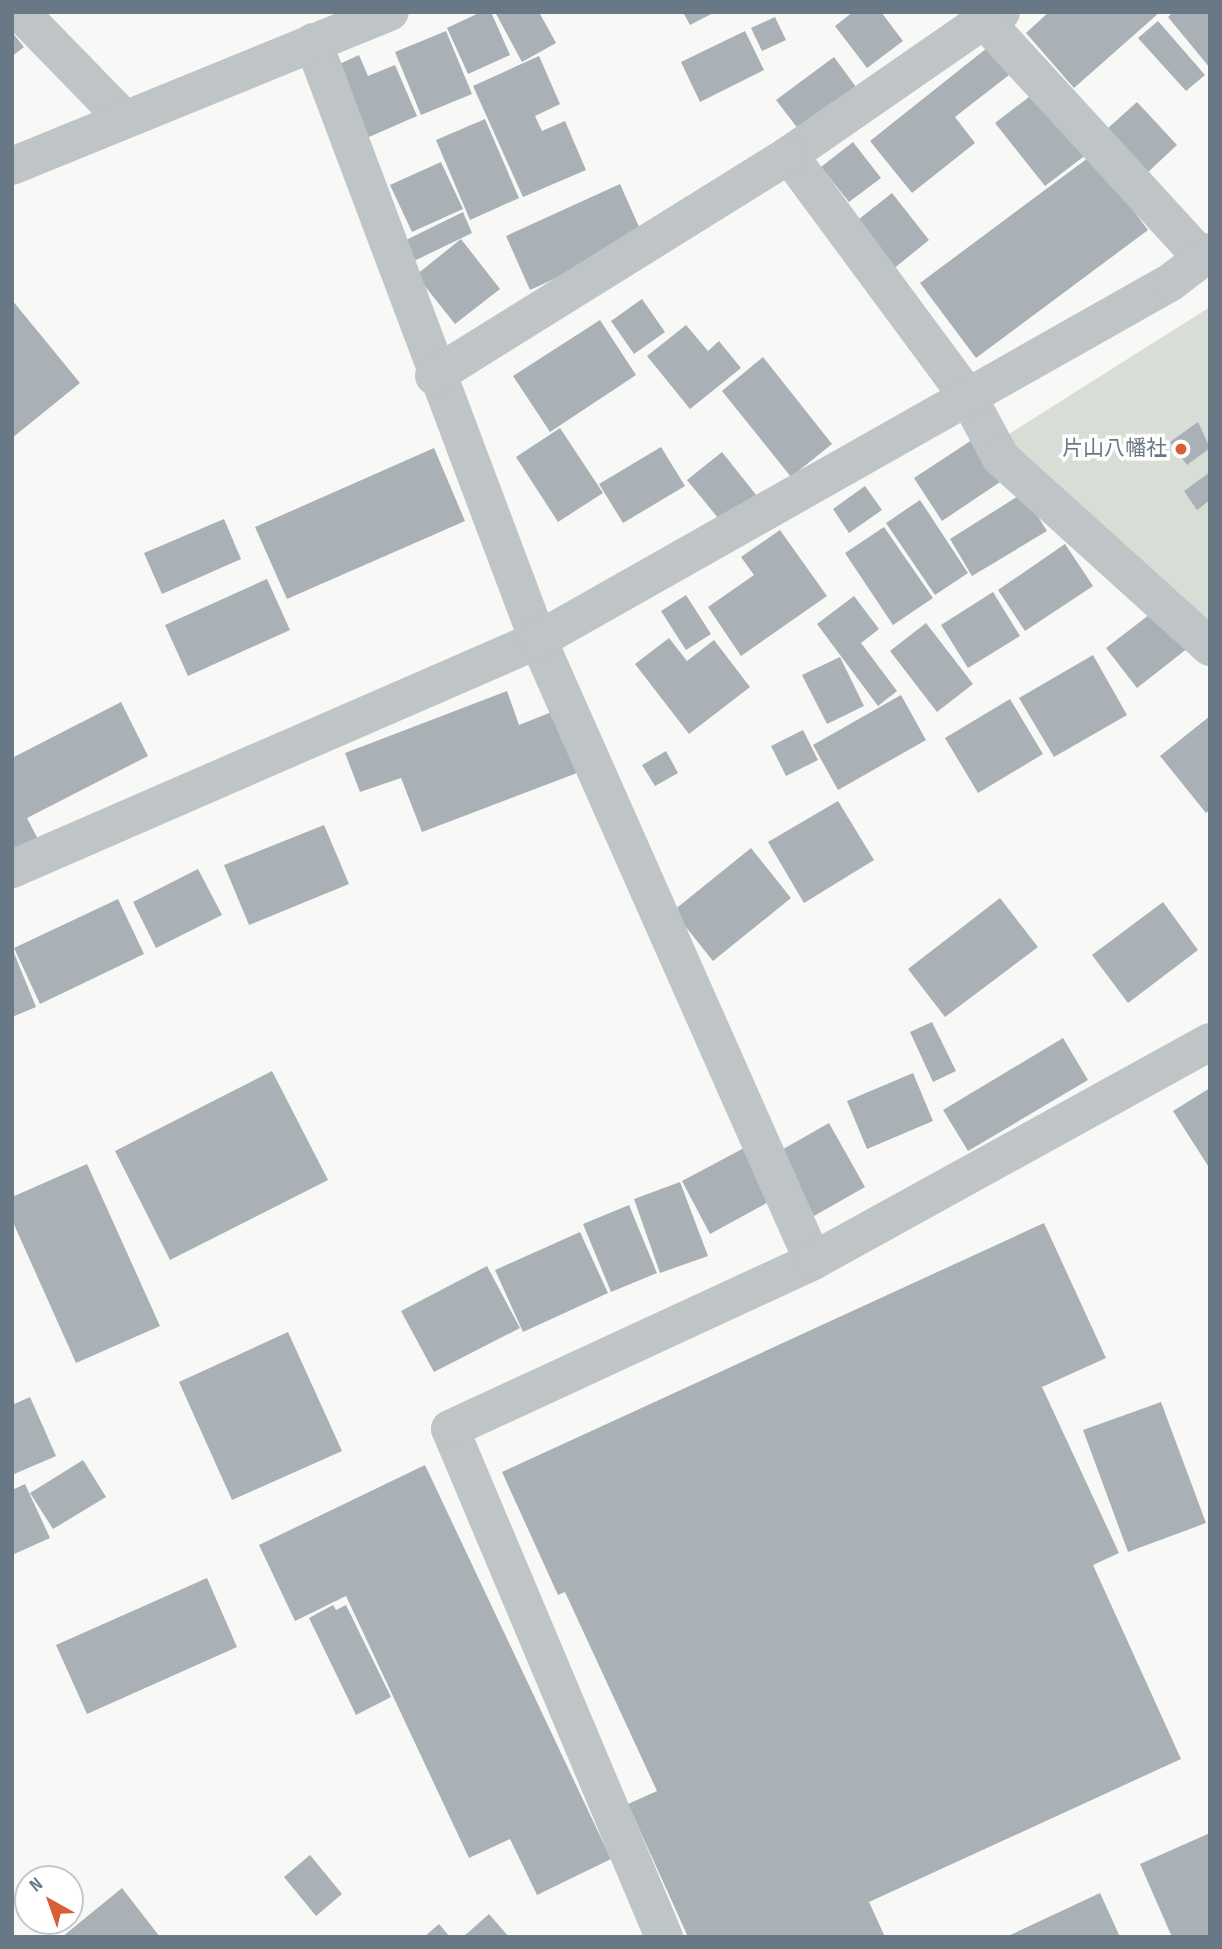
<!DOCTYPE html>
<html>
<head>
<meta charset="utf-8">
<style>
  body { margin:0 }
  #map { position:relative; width:1222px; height:1949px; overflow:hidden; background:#f8f8f6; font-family:"Sofia Sans Condensed","Noto Sans JP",sans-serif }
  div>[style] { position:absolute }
  .green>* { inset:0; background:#d8ddd5 }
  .building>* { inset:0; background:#a9b1b6 }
  .minor>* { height:38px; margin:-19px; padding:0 19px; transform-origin:19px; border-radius:19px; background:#bfc4c7 }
  .dots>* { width:19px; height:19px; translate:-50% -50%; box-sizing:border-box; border:4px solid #fff; border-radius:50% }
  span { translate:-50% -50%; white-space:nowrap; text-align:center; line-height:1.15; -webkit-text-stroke:7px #fff; paint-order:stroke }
  .poi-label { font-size:21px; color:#697885 }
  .right { translate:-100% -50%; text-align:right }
  .frame { position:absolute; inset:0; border:14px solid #697885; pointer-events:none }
  .north { position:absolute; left:14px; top:1865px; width:70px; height:70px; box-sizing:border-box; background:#fff; border:2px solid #c3c9ce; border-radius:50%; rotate:320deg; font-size:19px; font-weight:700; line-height:28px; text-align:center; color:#697885 }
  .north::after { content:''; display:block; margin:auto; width:24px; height:32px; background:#da5e34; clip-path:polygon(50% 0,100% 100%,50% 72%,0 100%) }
</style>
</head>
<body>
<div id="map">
  <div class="green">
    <i style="clip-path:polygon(1210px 307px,1210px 634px,998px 441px)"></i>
  </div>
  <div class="building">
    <i style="clip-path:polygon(481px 12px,491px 12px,510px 55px,468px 74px,447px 28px)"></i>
    <i style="clip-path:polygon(495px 12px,539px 12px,556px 43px,522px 62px)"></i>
    <i style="clip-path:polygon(683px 12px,715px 12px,690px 25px)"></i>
    <i style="clip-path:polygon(853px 12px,881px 12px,903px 41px,867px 68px,835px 26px)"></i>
    <i style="clip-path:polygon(1049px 12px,1160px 12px,1074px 88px,1026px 33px)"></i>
    <i style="clip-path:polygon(1173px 12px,1210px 12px,1210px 68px,1168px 17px)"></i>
    <i style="clip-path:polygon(775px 17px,786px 40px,762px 51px,751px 28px)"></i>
    <i style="clip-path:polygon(1158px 21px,1205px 75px,1186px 91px,1138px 38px)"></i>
    <i style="clip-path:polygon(446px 31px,472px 94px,421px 115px,395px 52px)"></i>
    <i style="clip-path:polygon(745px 31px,764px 70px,700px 102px,681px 62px)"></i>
    <i style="clip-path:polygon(12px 32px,24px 47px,12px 56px)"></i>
    <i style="clip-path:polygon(987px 48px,1009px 75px,955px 117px,975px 143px,912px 193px,870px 141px)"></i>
    <i style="clip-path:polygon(359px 55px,368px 76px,395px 65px,417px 116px,362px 140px,331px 68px)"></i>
    <i style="clip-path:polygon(539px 56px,560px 104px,535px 116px,542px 131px,565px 121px,586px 170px,523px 197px,473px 86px)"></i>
    <i style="clip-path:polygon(834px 57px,859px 91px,802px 134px,776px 100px)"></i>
    <i style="clip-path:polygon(1038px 90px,1087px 154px,1045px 186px,995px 123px)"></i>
    <i style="clip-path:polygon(1137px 102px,1177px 145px,1147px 173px,1107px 129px)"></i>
    <i style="clip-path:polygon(485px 119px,519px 198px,470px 220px,436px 140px)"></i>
    <i style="clip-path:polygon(853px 142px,881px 178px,849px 202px,821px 167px)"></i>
    <i style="clip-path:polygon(1092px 155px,1148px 230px,976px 358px,920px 283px)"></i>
    <i style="clip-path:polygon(441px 162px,463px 209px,412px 232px,390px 185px)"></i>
    <i style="clip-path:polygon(620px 184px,644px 238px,530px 290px,506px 236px)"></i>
    <i style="clip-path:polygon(892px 193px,929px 240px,892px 270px,854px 223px)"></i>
    <i style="clip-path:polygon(463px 212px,472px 233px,414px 261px,404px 241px)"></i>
    <i style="clip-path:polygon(461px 239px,500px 289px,455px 324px,416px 275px)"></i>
    <i style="clip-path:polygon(642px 299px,665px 332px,634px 354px,611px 321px)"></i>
    <i style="clip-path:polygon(12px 300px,80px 383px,12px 438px)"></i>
    <i style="clip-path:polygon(600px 320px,636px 375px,550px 432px,513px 376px)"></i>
    <i style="clip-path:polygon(686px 325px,708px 351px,719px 341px,741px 368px,690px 409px,647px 356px)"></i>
    <i style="clip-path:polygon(763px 357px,832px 444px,791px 477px,722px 391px)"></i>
    <i style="clip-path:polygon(1198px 422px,1210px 448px,1187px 465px,1170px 442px)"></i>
    <i style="clip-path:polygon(560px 428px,603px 493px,558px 522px,516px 457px)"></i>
    <i style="clip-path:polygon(978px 436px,1006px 478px,942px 521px,914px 478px)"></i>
    <i style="clip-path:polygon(661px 447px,685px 486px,623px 523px,599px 484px)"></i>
    <i style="clip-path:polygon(434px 448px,465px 521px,287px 599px,255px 527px)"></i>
    <i style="clip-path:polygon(722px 452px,757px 496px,723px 524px,687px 480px)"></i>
    <i style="clip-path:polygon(1210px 472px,1210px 500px,1197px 510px,1184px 491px)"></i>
    <i style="clip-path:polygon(865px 486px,882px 510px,849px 533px,833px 509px)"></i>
    <i style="clip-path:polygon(1023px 493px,1047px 531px,972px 576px,950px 539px)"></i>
    <i style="clip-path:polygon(920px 500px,968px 573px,935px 595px,886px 523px)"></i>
    <i style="clip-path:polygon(224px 519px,241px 559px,162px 594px,144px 553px)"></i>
    <i style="clip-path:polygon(884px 527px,933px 598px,893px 625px,845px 553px)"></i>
    <i style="clip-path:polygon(780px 530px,827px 596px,741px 656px,708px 607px,754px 575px,741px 557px)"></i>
    <i style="clip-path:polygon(1065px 544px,1093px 586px,1025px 631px,998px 590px)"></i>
    <i style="clip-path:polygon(267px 579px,290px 630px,188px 676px,165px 625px)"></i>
    <i style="clip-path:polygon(993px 592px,1020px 636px,968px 668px,941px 625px)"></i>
    <i style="clip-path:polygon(686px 595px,711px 634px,686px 650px,661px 611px)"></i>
    <i style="clip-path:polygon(854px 596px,879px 629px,861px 643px,897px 691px,878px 706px,817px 624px)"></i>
    <i style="clip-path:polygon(1158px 608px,1188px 648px,1137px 688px,1106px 648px)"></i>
    <i style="clip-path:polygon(926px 623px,973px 684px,937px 712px,890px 651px)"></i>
    <i style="clip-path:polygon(669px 638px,687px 661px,714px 640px,750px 687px,689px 734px,635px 664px)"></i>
    <i style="clip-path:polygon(1093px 655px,1127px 715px,1054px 757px,1019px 698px)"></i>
    <i style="clip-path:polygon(840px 657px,864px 706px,827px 724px,802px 675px)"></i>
    <i style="clip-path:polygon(507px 691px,519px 725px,554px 711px,577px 773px,422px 832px,401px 778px,360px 792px,345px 753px)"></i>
    <i style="clip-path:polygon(901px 695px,926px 740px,838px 790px,813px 745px)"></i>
    <i style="clip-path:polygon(1010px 699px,1043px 754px,978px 793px,945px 738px)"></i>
    <i style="clip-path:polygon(121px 702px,148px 756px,27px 818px,41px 845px,12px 860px,12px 758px)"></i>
    <i style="clip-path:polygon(1210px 716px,1210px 810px,1206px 813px,1160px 756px)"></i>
    <i style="clip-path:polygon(803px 730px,818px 760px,786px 776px,771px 746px)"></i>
    <i style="clip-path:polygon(666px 751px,678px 773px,655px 786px,642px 765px)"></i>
    <i style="clip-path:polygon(838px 801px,874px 860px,804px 903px,768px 842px)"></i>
    <i style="clip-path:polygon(324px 825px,349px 884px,249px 925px,224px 865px)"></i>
    <i style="clip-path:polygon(751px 848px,791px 898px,713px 961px,673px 911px)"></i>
    <i style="clip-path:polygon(198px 869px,222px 915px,156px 948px,133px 902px)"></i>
    <i style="clip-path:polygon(1000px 898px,1038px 947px,945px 1017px,908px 969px)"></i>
    <i style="clip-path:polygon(118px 899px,144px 954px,40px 1004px,14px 948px)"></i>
    <i style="clip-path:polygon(1163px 902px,1198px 950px,1128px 1003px,1092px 955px)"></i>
    <i style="clip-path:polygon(14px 953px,36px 1007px,12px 1017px,12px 954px)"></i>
    <i style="clip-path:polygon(932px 1022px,956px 1071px,933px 1082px,910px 1032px)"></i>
    <i style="clip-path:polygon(1063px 1038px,1088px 1080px,968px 1151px,943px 1110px)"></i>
    <i style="clip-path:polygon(272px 1071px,328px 1180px,170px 1260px,115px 1151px)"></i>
    <i style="clip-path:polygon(913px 1073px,933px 1121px,867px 1149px,847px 1101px)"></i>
    <i style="clip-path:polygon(1210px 1088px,1210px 1169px,1173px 1111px)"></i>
    <i style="clip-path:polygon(829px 1123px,865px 1187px,814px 1216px,778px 1152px)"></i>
    <i style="clip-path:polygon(744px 1148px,772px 1200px,710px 1234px,682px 1181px)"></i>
    <i style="clip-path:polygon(87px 1164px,160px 1326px,76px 1363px,12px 1220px,12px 1197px)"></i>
    <i style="clip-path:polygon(680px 1182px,708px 1256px,660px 1273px,634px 1199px)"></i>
    <i style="clip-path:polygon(629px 1205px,657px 1273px,611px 1292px,583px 1224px)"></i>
    <i style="clip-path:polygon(1044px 1223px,1106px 1358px,1042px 1387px,1119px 1553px,1093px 1565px,1181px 1759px,869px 1902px,885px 1937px,688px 1937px,628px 1804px,657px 1791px,565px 1592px,558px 1595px,502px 1472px)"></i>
    <i style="clip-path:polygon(580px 1232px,608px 1293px,523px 1332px,495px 1270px)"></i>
    <i style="clip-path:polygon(487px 1266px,520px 1328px,434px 1372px,401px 1311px)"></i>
    <i style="clip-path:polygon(288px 1332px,342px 1451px,232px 1500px,179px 1382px)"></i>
    <i style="clip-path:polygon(30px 1397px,56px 1456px,12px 1475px,12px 1405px)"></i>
    <i style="clip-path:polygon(1161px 1402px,1206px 1523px,1128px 1552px,1083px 1430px)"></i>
    <i style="clip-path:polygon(83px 1460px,106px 1497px,53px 1529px,30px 1493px)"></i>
    <i style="clip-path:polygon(425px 1465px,611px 1859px,537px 1895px,510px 1839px,469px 1858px,346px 1596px,295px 1621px,259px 1545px)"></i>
    <i style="clip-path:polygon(25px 1484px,50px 1538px,12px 1555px,12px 1490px)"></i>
    <i style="clip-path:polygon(207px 1578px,237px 1647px,87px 1714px,56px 1645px)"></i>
    <i style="clip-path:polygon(333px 1605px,336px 1610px,346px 1605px,391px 1697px,356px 1715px,309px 1618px)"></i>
    <i style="clip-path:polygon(1210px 1833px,1210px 1937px,1172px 1937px,1140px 1864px)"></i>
    <i style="clip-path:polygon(310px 1855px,342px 1894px,316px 1916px,284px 1877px)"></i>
    <i style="clip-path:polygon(122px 1888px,160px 1937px,62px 1937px)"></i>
    <i style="clip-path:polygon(1100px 1893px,1120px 1937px,1006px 1937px)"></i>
    <i style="clip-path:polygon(489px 1914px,509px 1937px,463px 1937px)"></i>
    <i style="clip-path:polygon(439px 1924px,450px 1937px,424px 1937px)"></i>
  </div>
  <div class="minor">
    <i style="left:20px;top:12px;width:148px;rotate:45.8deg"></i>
    <i style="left:1001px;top:12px;width:19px;rotate:155deg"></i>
    <i style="left:984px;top:20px;width:323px;rotate:47.5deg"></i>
    <i style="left:984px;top:20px;width:237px;rotate:145.3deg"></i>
    <i style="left:789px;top:155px;width:301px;rotate:53.5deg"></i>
    <i style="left:968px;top:397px;width:69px;rotate:61.6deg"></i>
    <i style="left:1001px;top:458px;width:282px;rotate:42.1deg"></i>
    <i style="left:313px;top:42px;width:639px;rotate:69.38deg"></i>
    <i style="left:538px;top:640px;width:679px;rotate:66.11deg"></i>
    <i style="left:12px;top:166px;width:408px;rotate:-22.2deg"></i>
    <i style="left:434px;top:376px;width:418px;rotate:-31.9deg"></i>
    <i style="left:12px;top:869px;width:574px;rotate:-23.53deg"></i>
    <i style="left:538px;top:640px;width:727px;rotate:-29.49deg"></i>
    <i style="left:1171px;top:282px;width:49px;rotate:-37.6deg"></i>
    <i style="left:664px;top:1937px;width:551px;rotate:-112.84deg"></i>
    <i style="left:450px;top:1429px;width:400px;rotate:-24.8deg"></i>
    <i style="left:813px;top:1261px;width:453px;rotate:-28.9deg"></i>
  </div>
  <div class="dots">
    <i style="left:1181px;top:449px;background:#da5e34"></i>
  </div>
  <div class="poi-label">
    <span class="right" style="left:1167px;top:449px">片山八幡社</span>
  </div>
  <div class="frame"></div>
  <div class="north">N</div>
</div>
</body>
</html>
